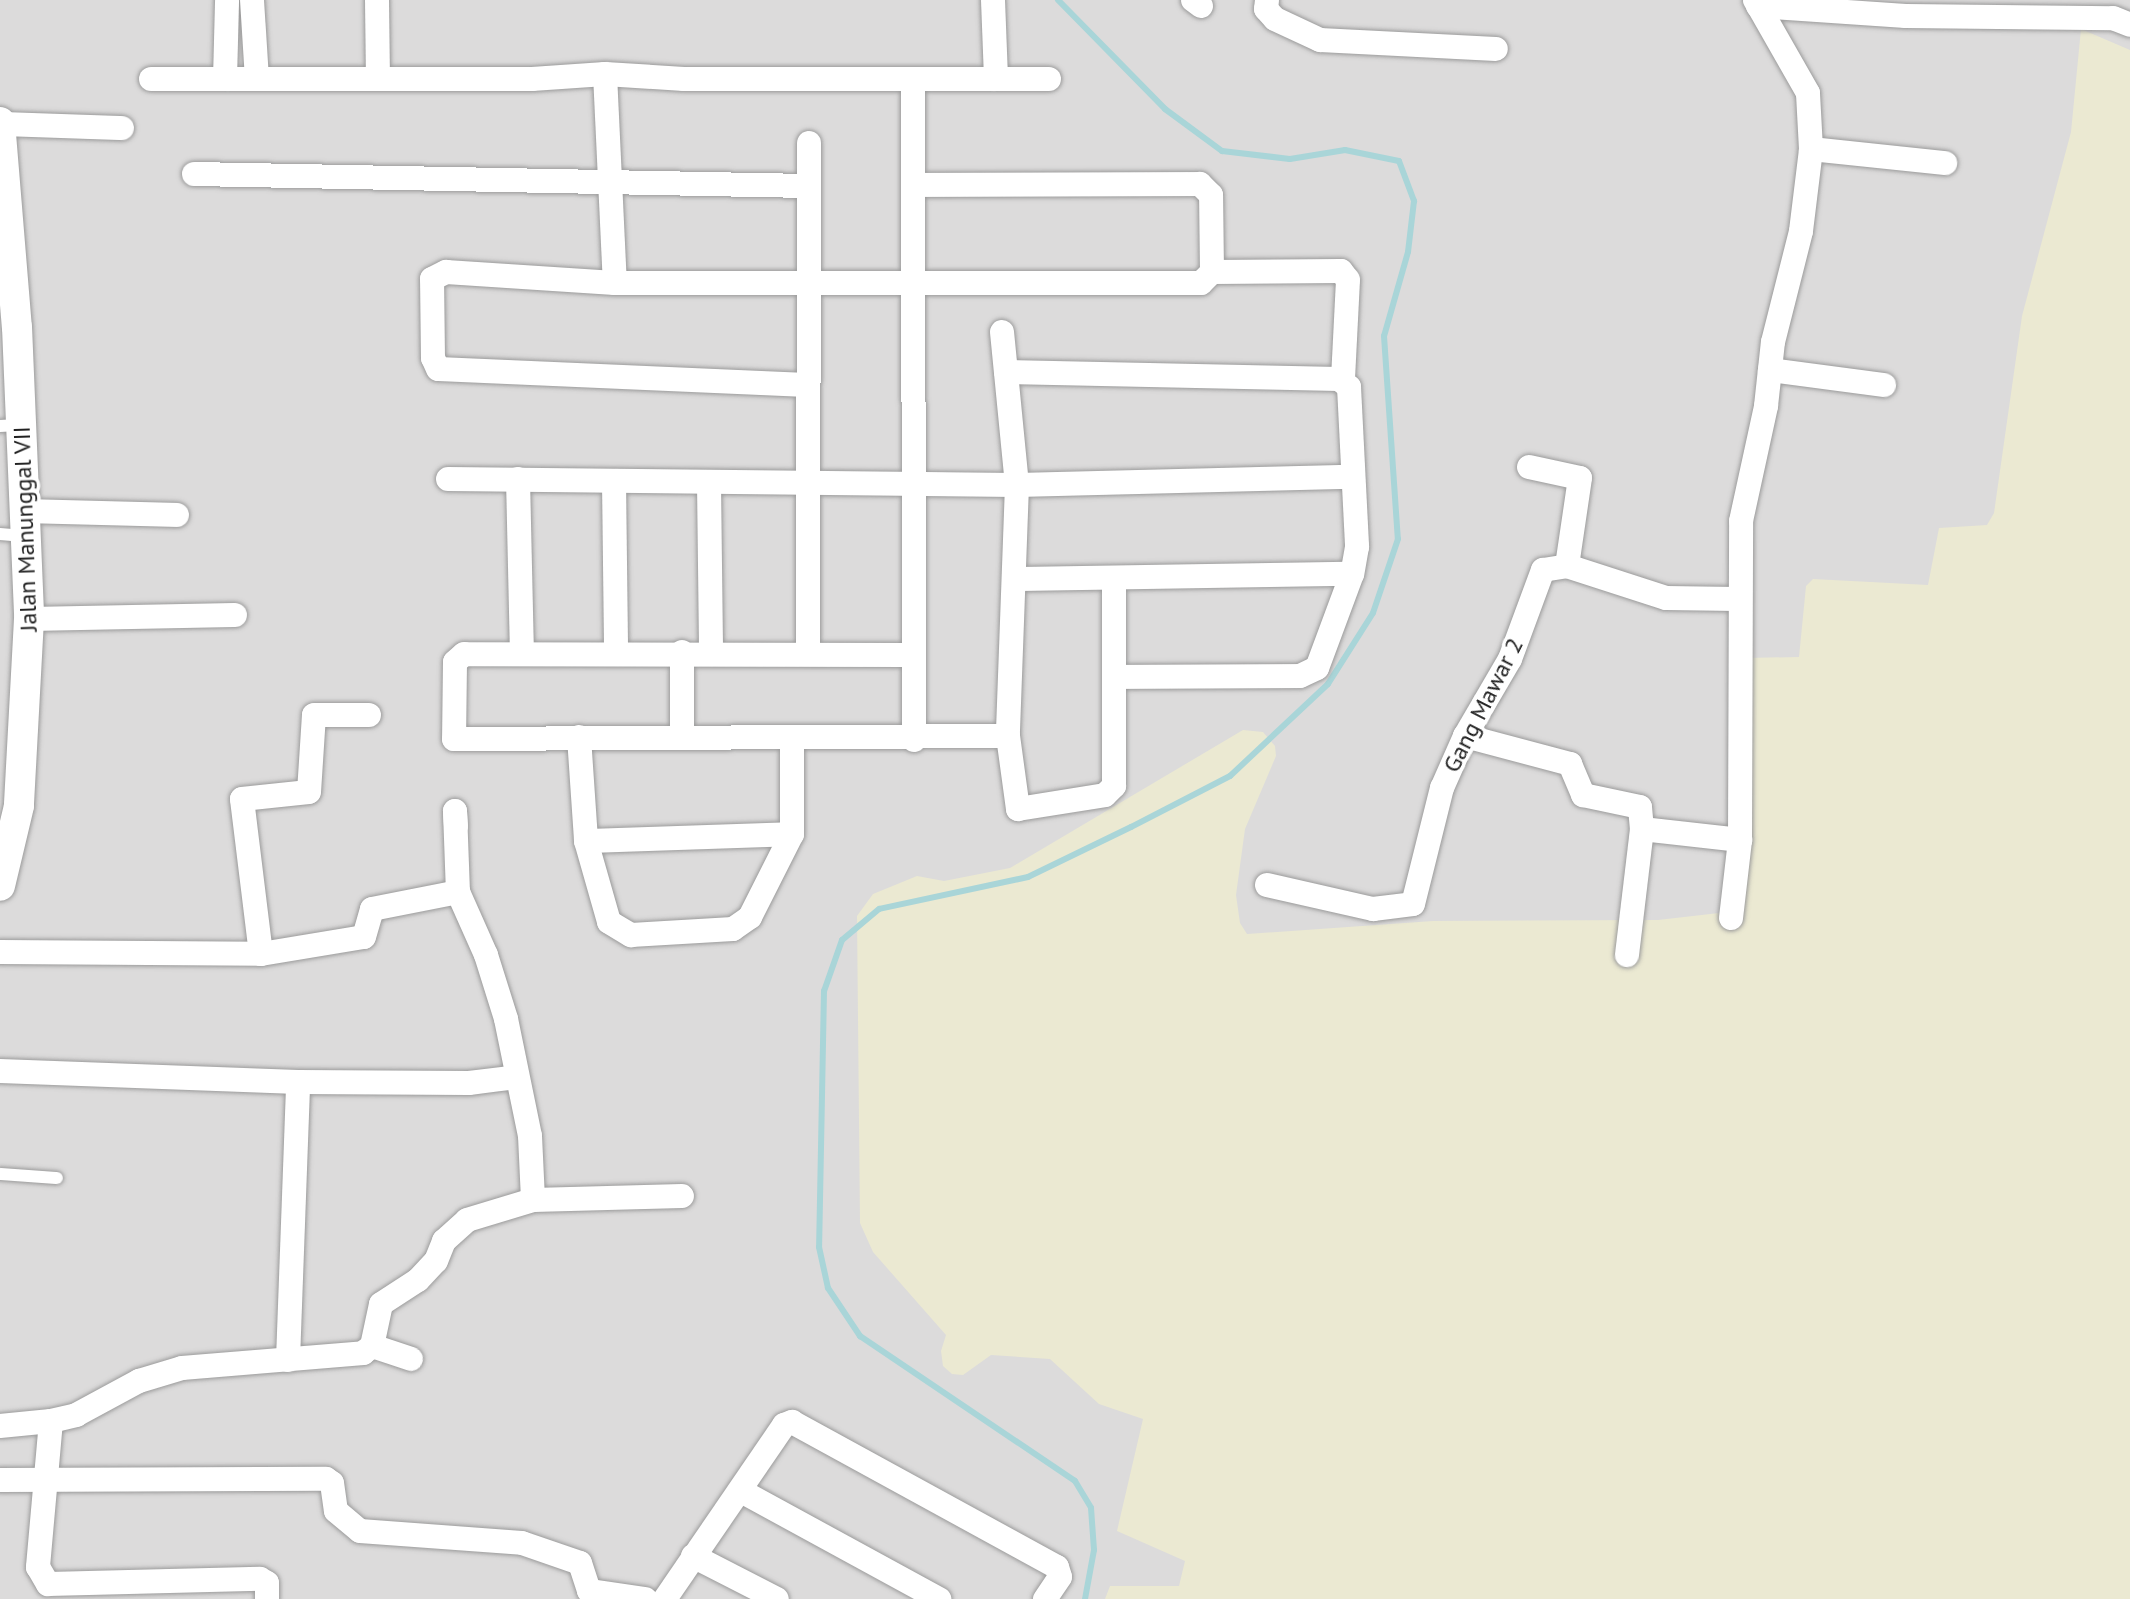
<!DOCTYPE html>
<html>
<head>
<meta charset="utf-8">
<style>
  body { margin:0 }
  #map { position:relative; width:2130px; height:1599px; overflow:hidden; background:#eee9e5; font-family:"PT Sans",sans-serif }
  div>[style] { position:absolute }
  .residential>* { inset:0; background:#dcdbdb }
  .farmland>* { inset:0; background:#ebe9d2 }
  .stream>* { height:6px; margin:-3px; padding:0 3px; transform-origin:3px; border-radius:3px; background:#a9d5d8 }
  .roads { filter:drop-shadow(0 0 2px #9b9b9b) drop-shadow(0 0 2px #9b9b9b) }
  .service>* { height:12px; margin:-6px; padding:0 6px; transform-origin:6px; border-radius:6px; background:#fff }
  .minor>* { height:24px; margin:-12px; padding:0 12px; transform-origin:12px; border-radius:12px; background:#fff }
  .tertiary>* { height:30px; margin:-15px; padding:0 15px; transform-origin:15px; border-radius:15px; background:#fff }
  span { translate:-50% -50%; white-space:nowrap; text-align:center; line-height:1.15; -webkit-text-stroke:7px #fff; paint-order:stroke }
  .street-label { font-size:24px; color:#1e1e1e }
</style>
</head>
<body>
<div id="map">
  <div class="residential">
    <i style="clip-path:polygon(0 0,2130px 0,2130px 1599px,0 1599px)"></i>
  </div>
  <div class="farmland">
    <i style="clip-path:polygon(2081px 29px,2130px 50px,2130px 1599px,1105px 1599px,1110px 1586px,1179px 1586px,1185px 1561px,1117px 1531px,1143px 1419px,1099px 1404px,1050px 1359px,991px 1355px,963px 1375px,952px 1374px,943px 1366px,941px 1351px,946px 1335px,873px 1252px,860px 1223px,857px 916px,873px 894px,917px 876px,944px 881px,1010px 868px,1243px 730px,1263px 732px,1275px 746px,1276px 756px,1245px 829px,1236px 895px,1240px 923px,1247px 934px,1433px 921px,1658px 920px,1719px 913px,1726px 899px,1746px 658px,1799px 657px,1806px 586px,1813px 579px,1928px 585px,1939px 528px,1987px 525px,1994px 513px,2022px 316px,2071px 132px)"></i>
  </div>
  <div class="stream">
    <i style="left:1058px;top:0;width:153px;rotate:45.5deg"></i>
    <i style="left:1165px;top:109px;width:71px;rotate:36.4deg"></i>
    <i style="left:1222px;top:151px;width:68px;rotate:6.7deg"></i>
    <i style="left:1290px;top:159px;width:56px;rotate:-9.3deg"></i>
    <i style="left:1345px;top:150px;width:55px;rotate:11.5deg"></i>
    <i style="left:1399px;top:161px;width:43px;rotate:69.4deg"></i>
    <i style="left:1414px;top:201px;width:51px;rotate:96.7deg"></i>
    <i style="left:1408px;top:252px;width:87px;rotate:105.9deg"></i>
    <i style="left:1384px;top:336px;width:203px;rotate:86.1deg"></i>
    <i style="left:1398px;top:539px;width:78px;rotate:108.7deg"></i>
    <i style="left:1373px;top:613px;width:84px;rotate:122.4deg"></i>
    <i style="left:1328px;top:684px;width:134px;rotate:136.8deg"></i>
    <i style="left:1230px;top:776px;width:111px;rotate:152.7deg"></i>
    <i style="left:1131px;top:827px;width:114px;rotate:154.1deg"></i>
    <i style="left:1028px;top:877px;width:152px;rotate:167.9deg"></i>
    <i style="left:879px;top:909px;width:48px;rotate:140deg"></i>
    <i style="left:842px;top:940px;width:54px;rotate:109.4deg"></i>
    <i style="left:824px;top:991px;width:256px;rotate:91.1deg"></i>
    <i style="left:819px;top:1247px;width:42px;rotate:77.6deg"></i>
    <i style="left:828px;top:1288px;width:58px;rotate:56.3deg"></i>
    <i style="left:860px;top:1336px;width:259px;rotate:34deg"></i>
    <i style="left:1075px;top:1481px;width:31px;rotate:59deg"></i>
    <i style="left:1091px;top:1508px;width:42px;rotate:85.9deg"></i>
    <i style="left:1094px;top:1550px;width:50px;rotate:100.4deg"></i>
  </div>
  <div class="roads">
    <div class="service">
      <i style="left:0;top:426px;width:22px;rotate:-3deg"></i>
      <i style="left:0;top:534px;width:24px;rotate:5deg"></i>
      <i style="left:0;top:1174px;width:57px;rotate:4deg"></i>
    </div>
    <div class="minor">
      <i style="left:252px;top:0;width:79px;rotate:86.4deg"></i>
      <i style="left:377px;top:0;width:77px;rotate:89.3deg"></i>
      <i style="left:993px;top:0;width:79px;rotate:87.8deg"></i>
      <i style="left:1193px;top:0;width:10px;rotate:37deg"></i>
      <i style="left:1267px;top:0;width:9px;rotate:96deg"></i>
      <i style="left:1266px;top:9px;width:13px;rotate:48deg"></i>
      <i style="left:1275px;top:19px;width:50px;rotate:25deg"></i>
      <i style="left:1320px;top:40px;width:176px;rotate:2.9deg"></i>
      <i style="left:1758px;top:6px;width:148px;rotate:3.9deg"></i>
      <i style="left:1906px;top:16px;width:207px;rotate:0.6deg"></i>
      <i style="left:2113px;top:18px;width:18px;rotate:22deg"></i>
      <i style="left:605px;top:74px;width:209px;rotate:87.3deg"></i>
      <i style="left:151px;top:79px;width:381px"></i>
      <i style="left:532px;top:79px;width:73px;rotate:-3.9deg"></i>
      <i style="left:605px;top:74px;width:79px;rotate:3.6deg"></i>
      <i style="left:684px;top:79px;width:365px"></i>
      <i style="left:225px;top:79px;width:79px;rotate:-88.5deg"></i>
      <i style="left:913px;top:79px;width:661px;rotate:89.91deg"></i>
      <i style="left:0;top:124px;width:122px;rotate:1.9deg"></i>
      <i style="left:1811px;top:149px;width:135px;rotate:6deg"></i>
      <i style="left:194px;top:174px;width:614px;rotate:1.12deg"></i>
      <i style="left:1212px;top:272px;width:129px;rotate:-0.4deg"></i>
      <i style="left:1341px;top:271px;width:11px;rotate:52deg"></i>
      <i style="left:1348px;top:280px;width:100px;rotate:92.9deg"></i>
      <i style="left:1002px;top:332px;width:154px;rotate:84.4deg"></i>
      <i style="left:1017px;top:485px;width:251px;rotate:92.1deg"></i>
      <i style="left:1008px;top:736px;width:74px;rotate:82.2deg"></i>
      <i style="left:1018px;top:809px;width:88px;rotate:-9.1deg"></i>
      <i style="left:1105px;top:795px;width:13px;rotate:-45deg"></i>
      <i style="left:1114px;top:786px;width:208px;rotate:-90deg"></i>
      <i style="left:1770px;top:370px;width:115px;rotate:7.5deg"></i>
      <i style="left:1006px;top:372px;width:333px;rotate:1.2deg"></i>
      <i style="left:1339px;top:379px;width:13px;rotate:39deg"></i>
      <i style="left:1349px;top:387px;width:160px;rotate:87.1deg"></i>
      <i style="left:1357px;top:547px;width:27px;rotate:100deg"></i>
      <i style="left:1352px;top:574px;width:100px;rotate:110.4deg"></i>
      <i style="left:1317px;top:668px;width:19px;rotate:155deg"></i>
      <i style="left:1300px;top:676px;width:186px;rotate:179.7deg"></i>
      <i style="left:807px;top:385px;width:369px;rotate:-177.5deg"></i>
      <i style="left:438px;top:369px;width:12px;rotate:-114deg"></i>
      <i style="left:433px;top:358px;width:79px;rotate:-90.7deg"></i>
      <i style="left:432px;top:279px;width:16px;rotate:-27deg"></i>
      <i style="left:446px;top:272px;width:169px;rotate:3.7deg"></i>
      <i style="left:615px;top:283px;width:586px"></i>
      <i style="left:1201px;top:283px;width:16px;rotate:-45deg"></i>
      <i style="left:1212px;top:272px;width:77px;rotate:-90.7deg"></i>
      <i style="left:1211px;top:195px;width:16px;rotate:-135deg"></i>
      <i style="left:1200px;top:184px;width:287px;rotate:179.8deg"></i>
      <i style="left:1529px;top:467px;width:52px;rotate:12.2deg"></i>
      <i style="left:1580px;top:478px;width:89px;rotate:98.4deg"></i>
      <i style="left:448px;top:479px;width:569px;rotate:0.6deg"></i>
      <i style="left:1017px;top:485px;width:333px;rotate:-1.4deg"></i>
      <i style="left:518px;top:479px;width:174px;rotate:88.7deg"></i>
      <i style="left:614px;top:481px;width:172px;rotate:89.3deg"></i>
      <i style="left:709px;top:483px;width:171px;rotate:89.3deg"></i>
      <i style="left:26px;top:511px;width:151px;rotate:1.5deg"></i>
      <i style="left:1016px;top:579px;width:336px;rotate:-0.9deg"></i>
      <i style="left:29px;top:619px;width:206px;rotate:-1.1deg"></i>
      <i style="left:682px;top:652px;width:82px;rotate:90deg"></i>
      <i style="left:808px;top:654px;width:511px;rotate:-89.89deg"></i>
      <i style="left:912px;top:655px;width:448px;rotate:-179.9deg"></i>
      <i style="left:464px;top:654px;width:12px;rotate:138deg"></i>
      <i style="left:455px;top:662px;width:77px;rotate:90.7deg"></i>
      <i style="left:454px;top:739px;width:554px;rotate:-0.31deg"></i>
      <i style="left:1465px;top:736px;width:109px;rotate:14.9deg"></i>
      <i style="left:1570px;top:764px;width:34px;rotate:67deg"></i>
      <i style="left:1583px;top:795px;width:58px;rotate:11.9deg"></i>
      <i style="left:1640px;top:807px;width:22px;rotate:85deg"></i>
      <i style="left:1642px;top:829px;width:127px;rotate:96.8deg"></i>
      <i style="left:579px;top:737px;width:104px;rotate:86.1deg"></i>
      <i style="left:586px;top:841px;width:84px;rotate:74.1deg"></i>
      <i style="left:609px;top:922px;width:26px;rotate:31deg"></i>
      <i style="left:631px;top:935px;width:102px;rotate:-3.4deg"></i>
      <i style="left:733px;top:929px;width:21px;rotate:-35deg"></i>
      <i style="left:750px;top:917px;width:93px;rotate:-63.2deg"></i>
      <i style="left:792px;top:834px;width:93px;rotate:-90deg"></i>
      <i style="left:456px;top:826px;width:15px;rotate:-94deg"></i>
      <i style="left:455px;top:811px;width:81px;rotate:87.9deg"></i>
      <i style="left:458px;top:892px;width:69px;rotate:66deg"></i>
      <i style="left:486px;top:955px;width:67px;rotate:72.6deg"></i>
      <i style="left:506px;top:1019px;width:119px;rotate:78.4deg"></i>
      <i style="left:530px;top:1136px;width:64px;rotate:87.3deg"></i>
      <i style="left:1642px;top:829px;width:99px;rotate:6.4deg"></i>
      <i style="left:586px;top:841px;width:206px;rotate:-1.9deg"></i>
      <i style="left:1267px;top:885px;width:109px;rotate:12.8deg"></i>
      <i style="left:1373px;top:909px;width:40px;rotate:-7.1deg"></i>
      <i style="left:1413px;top:904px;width:120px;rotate:-76deg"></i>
      <i style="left:1442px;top:788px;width:57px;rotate:-66.1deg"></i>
      <i style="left:1465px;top:736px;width:89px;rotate:-59.7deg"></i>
      <i style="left:1510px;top:659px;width:95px;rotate:-69.7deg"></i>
      <i style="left:1543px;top:570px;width:24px;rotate:-9deg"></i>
      <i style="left:1567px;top:566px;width:104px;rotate:17.9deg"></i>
      <i style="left:1666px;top:598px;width:71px;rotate:0.8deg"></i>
      <i style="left:1731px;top:918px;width:79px;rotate:-83.4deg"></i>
      <i style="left:1740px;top:840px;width:319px;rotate:-89.8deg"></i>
      <i style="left:1741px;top:521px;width:118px;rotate:-77.7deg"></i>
      <i style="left:1766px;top:406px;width:64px;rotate:-83.8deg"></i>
      <i style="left:1773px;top:342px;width:114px;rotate:-75.8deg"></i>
      <i style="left:1801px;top:231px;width:83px;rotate:-83deg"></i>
      <i style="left:1811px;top:149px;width:56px;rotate:-93.1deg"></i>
      <i style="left:1808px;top:93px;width:107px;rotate:-119.7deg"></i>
      <i style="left:0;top:952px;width:261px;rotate:0.4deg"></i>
      <i style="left:261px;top:954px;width:104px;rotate:-9.4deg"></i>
      <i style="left:364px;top:937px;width:29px;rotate:-74deg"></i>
      <i style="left:372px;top:909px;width:88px;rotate:-11.2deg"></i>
      <i style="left:261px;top:954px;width:156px;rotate:-97deg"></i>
      <i style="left:242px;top:799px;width:67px;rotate:-6deg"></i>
      <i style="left:309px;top:792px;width:77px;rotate:-86.3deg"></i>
      <i style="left:314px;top:715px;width:55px"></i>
      <i style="left:0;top:1071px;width:298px;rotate:2.1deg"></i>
      <i style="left:298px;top:1082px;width:171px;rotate:0.3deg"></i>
      <i style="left:469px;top:1083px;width:48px;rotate:-7.1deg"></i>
      <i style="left:372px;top:1346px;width:41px;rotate:18.4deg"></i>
      <i style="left:288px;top:1360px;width:278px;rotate:-87.9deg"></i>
      <i style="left:51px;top:1421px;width:26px;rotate:-13deg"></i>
      <i style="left:76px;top:1415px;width:72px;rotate:-28.4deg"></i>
      <i style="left:139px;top:1381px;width:45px;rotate:-16.8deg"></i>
      <i style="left:182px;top:1368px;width:182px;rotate:-4.7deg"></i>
      <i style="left:363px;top:1353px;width:11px;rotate:-38deg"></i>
      <i style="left:372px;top:1346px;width:43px;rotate:-77.9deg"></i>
      <i style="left:381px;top:1304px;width:44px;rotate:-33deg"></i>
      <i style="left:418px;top:1280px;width:26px;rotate:-47deg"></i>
      <i style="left:436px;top:1261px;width:22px;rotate:-68deg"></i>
      <i style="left:444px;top:1241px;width:31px;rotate:-42deg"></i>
      <i style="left:467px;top:1220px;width:69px;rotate:-16.9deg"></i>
      <i style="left:533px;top:1200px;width:149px;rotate:-1.5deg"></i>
      <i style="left:0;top:1426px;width:51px;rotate:-5.6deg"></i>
      <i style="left:51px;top:1421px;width:147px;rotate:95.1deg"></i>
      <i style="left:38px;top:1567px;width:20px;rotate:60deg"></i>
      <i style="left:48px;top:1584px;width:212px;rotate:-1.4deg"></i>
      <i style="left:260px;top:1579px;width:8px;rotate:30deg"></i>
      <i style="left:267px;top:1583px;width:16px;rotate:90deg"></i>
      <i style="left:0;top:1480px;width:326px;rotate:-0.2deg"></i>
      <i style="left:326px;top:1479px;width:7px;rotate:34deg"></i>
      <i style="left:332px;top:1483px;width:28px;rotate:82deg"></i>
      <i style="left:336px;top:1511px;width:31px;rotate:40deg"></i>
      <i style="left:360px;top:1531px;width:162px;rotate:4.2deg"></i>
      <i style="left:522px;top:1543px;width:61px;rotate:19deg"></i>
      <i style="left:580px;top:1563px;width:29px;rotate:72deg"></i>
      <i style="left:589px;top:1591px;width:57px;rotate:8.1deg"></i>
      <i style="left:741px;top:1491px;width:226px;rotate:28.6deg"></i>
      <i style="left:693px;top:1556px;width:94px;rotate:27.1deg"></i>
      <i style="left:665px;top:1599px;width:211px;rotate:-55.6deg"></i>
      <i style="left:784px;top:1425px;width:9px;rotate:-21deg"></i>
      <i style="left:792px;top:1422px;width:302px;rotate:28.7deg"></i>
      <i style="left:1057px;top:1567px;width:10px;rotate:73deg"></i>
      <i style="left:1060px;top:1577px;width:27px;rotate:124deg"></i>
    </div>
    <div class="tertiary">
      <i style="left:0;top:122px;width:206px;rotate:85.3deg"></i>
      <i style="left:17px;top:327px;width:292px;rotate:87.6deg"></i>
      <i style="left:29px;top:619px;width:187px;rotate:93.1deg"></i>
      <i style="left:19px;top:806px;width:82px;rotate:103.4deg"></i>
    </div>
  </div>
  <div class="street-label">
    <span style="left:25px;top:529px;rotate:-92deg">Jalan Manunggal VII</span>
    <span style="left:1483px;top:705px;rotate:-63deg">Gang Mawar 2</span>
  </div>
</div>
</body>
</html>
